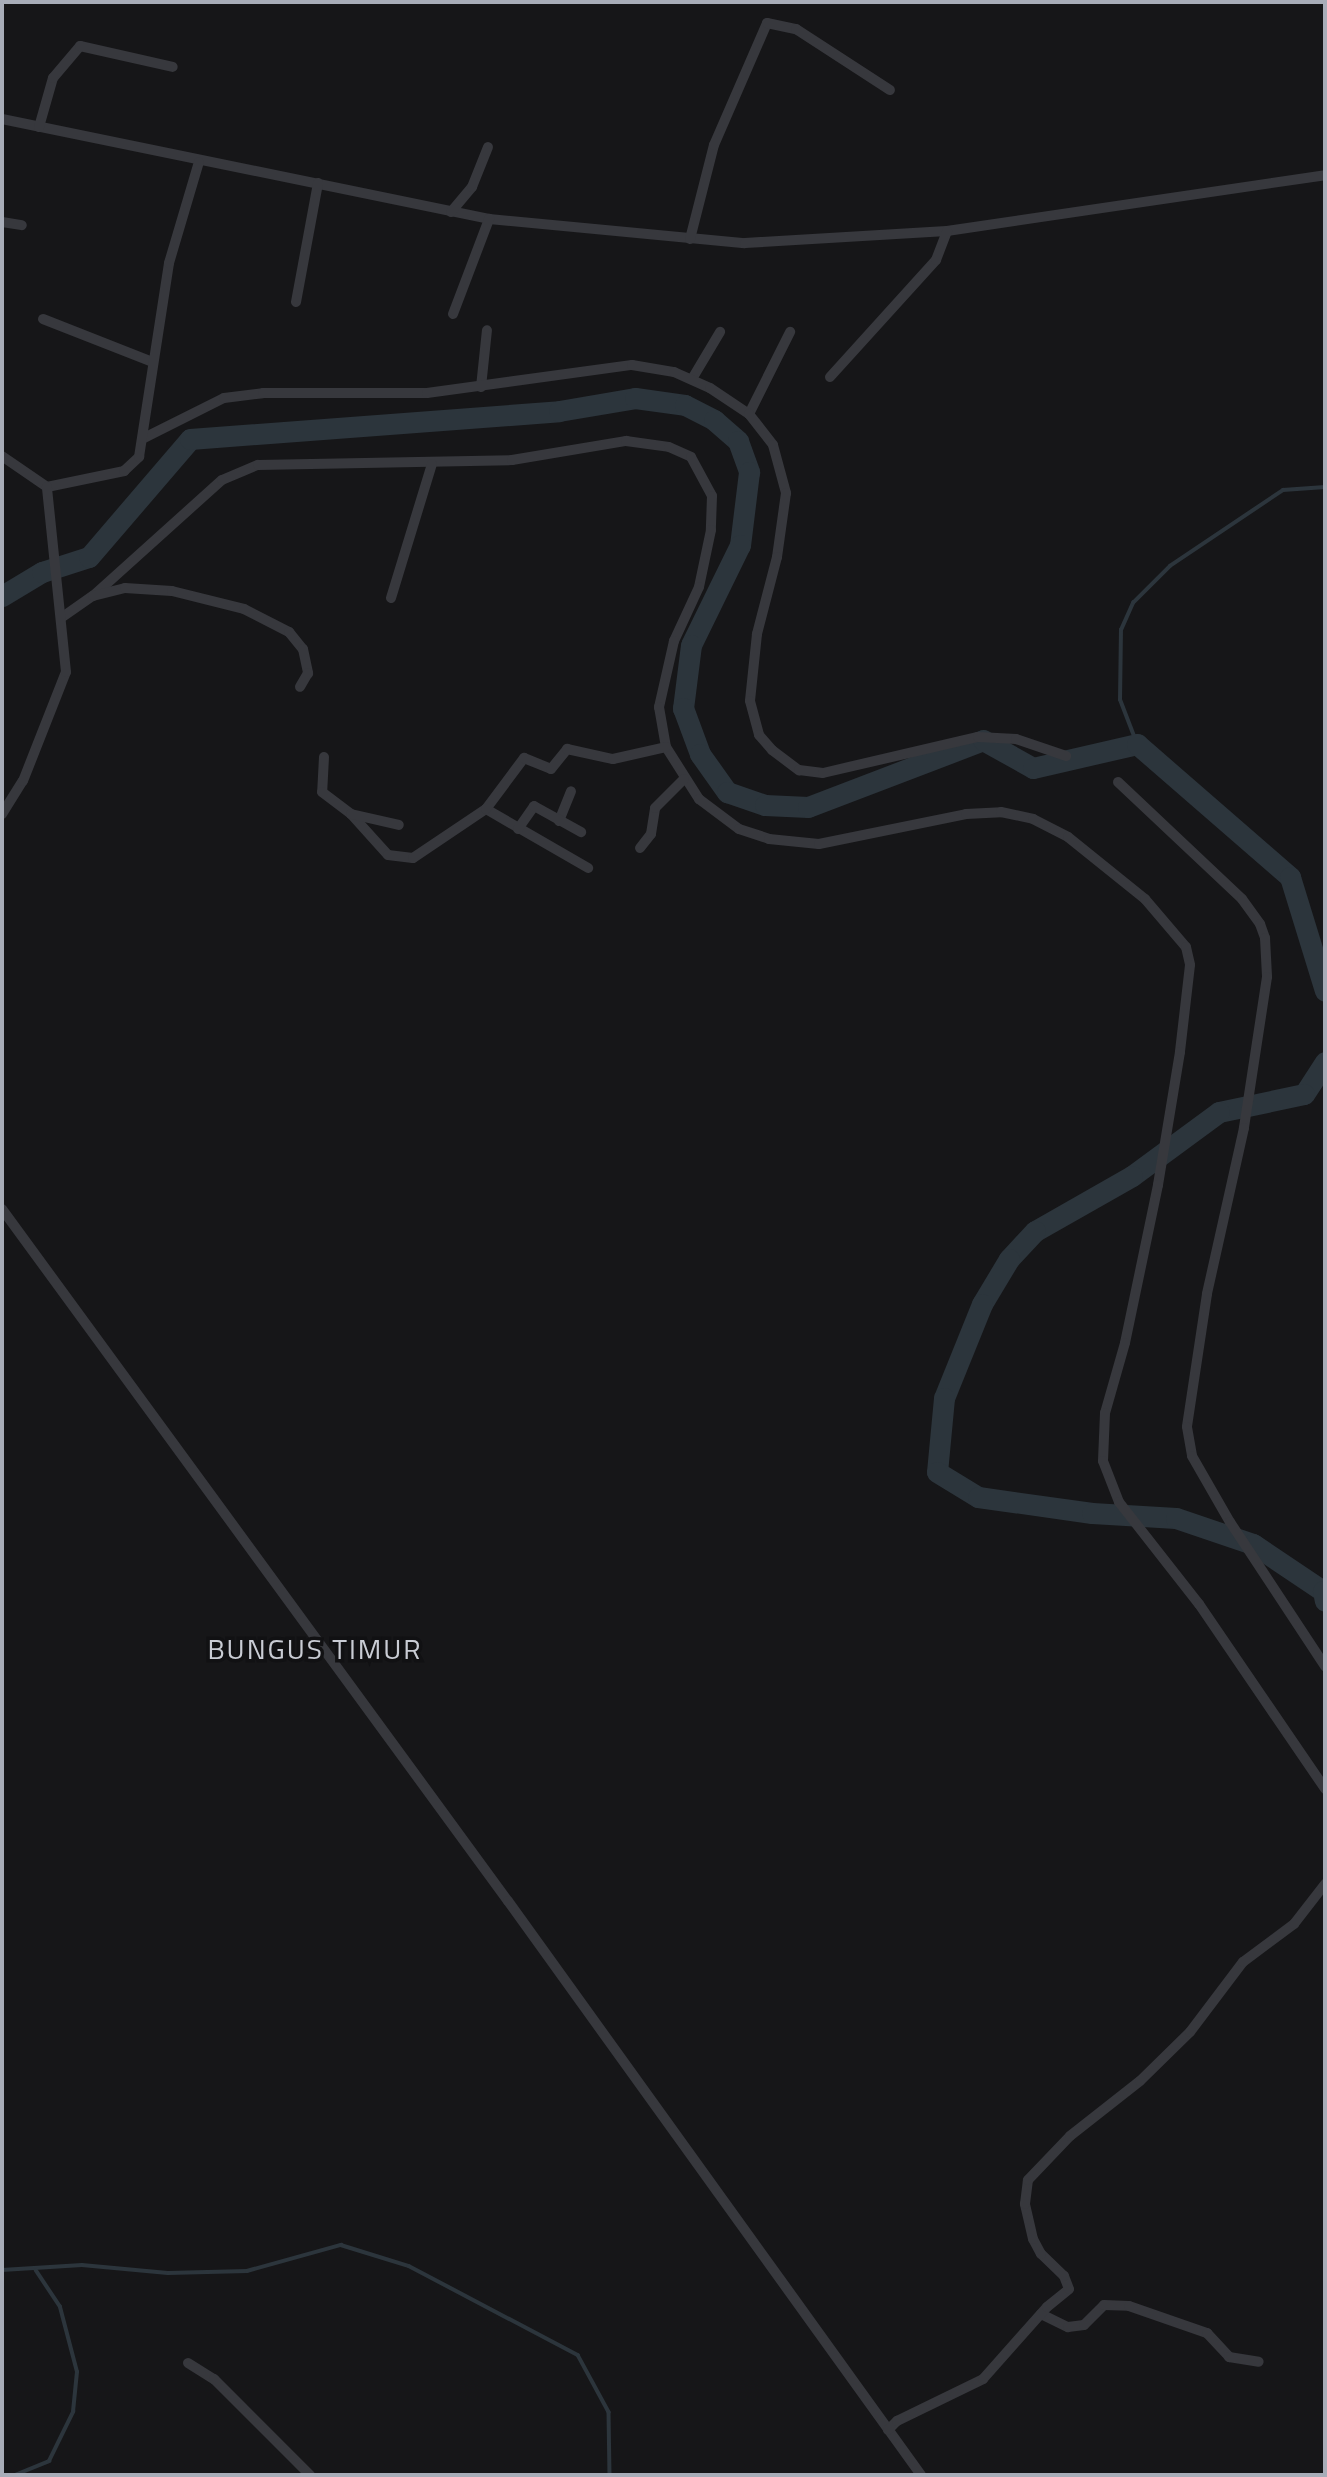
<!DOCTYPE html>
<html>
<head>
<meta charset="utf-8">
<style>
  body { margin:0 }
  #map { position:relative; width:1327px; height:2477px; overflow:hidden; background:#161618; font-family:"Titillium Web",sans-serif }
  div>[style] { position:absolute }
  .stream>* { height:3.5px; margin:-1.75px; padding:0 1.75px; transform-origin:1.75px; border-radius:1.75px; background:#2c353c }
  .river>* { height:21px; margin:-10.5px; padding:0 10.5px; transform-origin:10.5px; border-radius:10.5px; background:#2c353c }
  .minor>* { height:10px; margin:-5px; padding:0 5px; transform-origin:5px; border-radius:5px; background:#37383d }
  span { translate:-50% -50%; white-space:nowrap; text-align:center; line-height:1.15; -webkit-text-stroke:7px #111113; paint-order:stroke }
  .quarter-label { font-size:28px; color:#c9ccd4; letter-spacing:2px }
  .frame { position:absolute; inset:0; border:4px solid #a8adb8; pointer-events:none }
</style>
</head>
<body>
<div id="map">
  <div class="stream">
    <i style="left:1137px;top:744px;width:47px;rotate:-111.1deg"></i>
    <i style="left:1120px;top:700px;width:70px;rotate:-89.2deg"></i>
    <i style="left:1121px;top:630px;width:30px;rotate:-66deg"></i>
    <i style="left:1133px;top:603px;width:52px;rotate:-45deg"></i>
    <i style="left:1170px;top:566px;width:136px;rotate:-33.9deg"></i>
    <i style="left:1283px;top:490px;width:42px;rotate:-4.1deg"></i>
    <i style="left:2px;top:2270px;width:80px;rotate:-3.6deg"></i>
    <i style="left:82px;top:2265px;width:86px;rotate:5.3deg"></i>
    <i style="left:168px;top:2273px;width:79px;rotate:-1.5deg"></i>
    <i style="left:247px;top:2271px;width:98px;rotate:-15.5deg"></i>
    <i style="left:341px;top:2245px;width:71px;rotate:17.2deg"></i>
    <i style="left:409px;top:2266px;width:191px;rotate:27.8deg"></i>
    <i style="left:578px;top:2355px;width:65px;rotate:61.5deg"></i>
    <i style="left:609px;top:2412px;width:63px;rotate:89.1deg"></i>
    <i style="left:15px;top:2475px;width:37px;rotate:-22deg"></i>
    <i style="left:49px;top:2461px;width:55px;rotate:-63.9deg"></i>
    <i style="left:73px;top:2412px;width:40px;rotate:-84.3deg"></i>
    <i style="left:77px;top:2372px;width:67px;rotate:-104.7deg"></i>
    <i style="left:60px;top:2307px;width:43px;rotate:-123.7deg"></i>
  </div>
  <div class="river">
    <i style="left:2px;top:596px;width:47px;rotate:-31deg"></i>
    <i style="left:42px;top:572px;width:49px;rotate:-17.7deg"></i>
    <i style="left:89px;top:557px;width:155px;rotate:-49.4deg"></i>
    <i style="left:190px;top:439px;width:370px;rotate:-4.3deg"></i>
    <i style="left:559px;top:411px;width:77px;rotate:-9.7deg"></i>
    <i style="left:635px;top:398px;width:50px;rotate:8deg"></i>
    <i style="left:685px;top:405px;width:33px;rotate:27deg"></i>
    <i style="left:714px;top:420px;width:32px;rotate:41deg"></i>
    <i style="left:738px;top:441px;width:33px;rotate:70deg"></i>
    <i style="left:749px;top:472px;width:74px;rotate:97deg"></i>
    <i style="left:740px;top:545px;width:111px;rotate:116.1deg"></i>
    <i style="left:691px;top:645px;width:64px;rotate:97.2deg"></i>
    <i style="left:683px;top:708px;width:49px;rotate:69.7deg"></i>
    <i style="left:700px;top:754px;width:47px;rotate:54.6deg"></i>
    <i style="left:727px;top:792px;width:40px;rotate:18.9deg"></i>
    <i style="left:765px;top:805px;width:43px;rotate:2.7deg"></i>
    <i style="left:808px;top:807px;width:187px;rotate:-20.9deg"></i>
    <i style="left:983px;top:740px;width:57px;rotate:29.2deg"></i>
    <i style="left:1033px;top:768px;width:107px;rotate:-13deg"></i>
    <i style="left:1137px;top:744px;width:203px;rotate:41deg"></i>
    <i style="left:1290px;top:877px;width:119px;rotate:72.9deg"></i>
    <i style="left:1325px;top:1062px;width:38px;rotate:123deg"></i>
    <i style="left:1304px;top:1094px;width:87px;rotate:168deg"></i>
    <i style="left:1219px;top:1112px;width:108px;rotate:143.7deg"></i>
    <i style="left:1132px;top:1176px;width:112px;rotate:150.4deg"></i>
    <i style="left:1035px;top:1231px;width:38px;rotate:133deg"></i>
    <i style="left:1009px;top:1259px;width:52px;rotate:121deg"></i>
    <i style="left:982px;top:1304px;width:101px;rotate:112deg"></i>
    <i style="left:944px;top:1398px;width:74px;rotate:95.4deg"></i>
    <i style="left:937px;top:1472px;width:48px;rotate:31.4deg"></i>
    <i style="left:978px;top:1497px;width:115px;rotate:8deg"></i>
    <i style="left:1092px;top:1513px;width:84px;rotate:3.4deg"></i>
    <i style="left:1176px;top:1518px;width:81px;rotate:18.7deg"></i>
    <i style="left:1253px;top:1544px;width:84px;rotate:33.9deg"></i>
    <i style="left:1323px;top:1591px;width:10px;rotate:79deg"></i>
  </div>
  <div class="minor">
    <i style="left:2px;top:119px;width:497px;rotate:11.6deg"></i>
    <i style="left:489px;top:219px;width:257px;rotate:5.4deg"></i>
    <i style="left:745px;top:243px;width:202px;rotate:-3.4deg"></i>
    <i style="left:947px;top:231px;width:382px;rotate:-8.4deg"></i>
    <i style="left:39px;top:127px;width:51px;rotate:-74.1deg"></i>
    <i style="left:53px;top:78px;width:42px;rotate:-49.8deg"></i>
    <i style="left:80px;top:46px;width:95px;rotate:12.7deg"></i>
    <i style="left:451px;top:212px;width:33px;rotate:-50deg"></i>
    <i style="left:472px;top:187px;width:43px;rotate:-68.2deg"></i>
    <i style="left:2px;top:222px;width:20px;rotate:9deg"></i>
    <i style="left:690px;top:239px;width:97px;rotate:-75.7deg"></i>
    <i style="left:714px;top:145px;width:133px;rotate:-66.5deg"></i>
    <i style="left:767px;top:23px;width:30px;rotate:12deg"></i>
    <i style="left:796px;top:29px;width:112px;rotate:33deg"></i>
    <i style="left:296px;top:302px;width:121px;rotate:-79.5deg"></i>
    <i style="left:453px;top:314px;width:102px;rotate:-69.2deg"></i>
    <i style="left:43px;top:319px;width:118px;rotate:21.4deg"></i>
    <i style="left:830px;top:377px;width:158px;rotate:-47.8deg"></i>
    <i style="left:936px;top:260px;width:31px;rotate:-69deg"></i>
    <i style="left:692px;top:379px;width:55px;rotate:-59.2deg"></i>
    <i style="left:481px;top:387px;width:57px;rotate:-84deg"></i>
    <i style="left:749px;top:414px;width:92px;rotate:-63.4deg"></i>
    <i style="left:144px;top:438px;width:89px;rotate:-26.6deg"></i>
    <i style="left:224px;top:398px;width:39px;rotate:-7deg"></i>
    <i style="left:263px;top:393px;width:164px"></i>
    <i style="left:427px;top:393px;width:207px;rotate:-7.8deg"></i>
    <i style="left:632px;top:365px;width:43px;rotate:9.5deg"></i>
    <i style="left:674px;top:372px;width:39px;rotate:24deg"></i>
    <i style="left:710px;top:388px;width:47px;rotate:33.7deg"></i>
    <i style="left:749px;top:414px;width:39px;rotate:52deg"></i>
    <i style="left:773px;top:445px;width:50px;rotate:74.8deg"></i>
    <i style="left:786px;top:493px;width:65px;rotate:98deg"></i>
    <i style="left:777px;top:557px;width:80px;rotate:104.6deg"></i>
    <i style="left:757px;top:634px;width:67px;rotate:96deg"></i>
    <i style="left:750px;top:701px;width:35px;rotate:75deg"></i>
    <i style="left:759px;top:735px;width:20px;rotate:49deg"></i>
    <i style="left:772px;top:750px;width:34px;rotate:37deg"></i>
    <i style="left:799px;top:770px;width:24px;rotate:7deg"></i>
    <i style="left:823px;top:773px;width:159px;rotate:-13.1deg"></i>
    <i style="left:978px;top:737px;width:38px;rotate:3deg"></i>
    <i style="left:1016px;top:739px;width:53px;rotate:18.8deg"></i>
    <i style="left:2px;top:456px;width:55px;rotate:34.6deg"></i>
    <i style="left:47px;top:487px;width:79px;rotate:-11.7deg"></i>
    <i style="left:124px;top:471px;width:21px;rotate:-43deg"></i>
    <i style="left:139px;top:457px;width:196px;rotate:-81.2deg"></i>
    <i style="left:169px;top:263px;width:105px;rotate:-73.5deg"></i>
    <i style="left:93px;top:596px;width:173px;rotate:-42deg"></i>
    <i style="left:222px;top:480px;width:39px;rotate:-23deg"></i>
    <i style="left:258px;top:465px;width:254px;rotate:-1.1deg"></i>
    <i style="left:512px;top:460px;width:116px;rotate:-9.5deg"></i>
    <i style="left:626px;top:441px;width:43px;rotate:7.9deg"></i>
    <i style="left:669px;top:447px;width:24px;rotate:24deg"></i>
    <i style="left:691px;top:457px;width:44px;rotate:61.7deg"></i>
    <i style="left:712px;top:496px;width:34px;rotate:92deg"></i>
    <i style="left:711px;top:530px;width:58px;rotate:101.9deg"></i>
    <i style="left:699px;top:587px;width:60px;rotate:114.8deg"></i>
    <i style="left:674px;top:641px;width:68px;rotate:102.8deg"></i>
    <i style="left:659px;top:707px;width:41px;rotate:80.1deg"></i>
    <i style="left:666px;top:747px;width:62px;rotate:57.6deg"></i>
    <i style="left:699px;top:799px;width:50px;rotate:36.9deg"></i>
    <i style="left:739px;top:829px;width:32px;rotate:18deg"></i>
    <i style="left:769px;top:839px;width:50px;rotate:5.7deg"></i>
    <i style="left:819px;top:844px;width:150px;rotate:-11.5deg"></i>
    <i style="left:966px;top:814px;width:35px;rotate:-3deg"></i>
    <i style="left:1001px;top:812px;width:33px;rotate:12deg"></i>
    <i style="left:1033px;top:819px;width:39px;rotate:27deg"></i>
    <i style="left:1068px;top:837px;width:99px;rotate:38.8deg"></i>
    <i style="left:1145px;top:899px;width:63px;rotate:49.5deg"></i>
    <i style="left:1186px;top:947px;width:18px;rotate:77deg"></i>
    <i style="left:1190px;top:965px;width:88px;rotate:96.6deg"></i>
    <i style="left:1180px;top:1052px;width:135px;rotate:99.4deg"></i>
    <i style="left:1158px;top:1185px;width:161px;rotate:101.8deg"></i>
    <i style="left:1125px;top:1343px;width:73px;rotate:105.9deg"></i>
    <i style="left:1105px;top:1413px;width:48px;rotate:92.4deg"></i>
    <i style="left:1103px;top:1461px;width:44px;rotate:68.7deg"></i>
    <i style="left:1119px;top:1502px;width:130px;rotate:51.9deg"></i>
    <i style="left:1199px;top:1604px;width:224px;rotate:55.7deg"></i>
    <i style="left:391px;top:598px;width:140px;rotate:-73deg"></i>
    <i style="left:61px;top:618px;width:39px;rotate:-35deg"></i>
    <i style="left:93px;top:596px;width:33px;rotate:-14deg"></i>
    <i style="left:125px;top:588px;width:47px;rotate:3.7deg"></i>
    <i style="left:172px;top:591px;width:74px;rotate:14deg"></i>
    <i style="left:244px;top:609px;width:51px;rotate:27.1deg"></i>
    <i style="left:289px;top:632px;width:22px;rotate:51deg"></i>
    <i style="left:303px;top:649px;width:25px;rotate:78deg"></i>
    <i style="left:308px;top:673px;width:16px;rotate:120deg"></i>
    <i style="left:324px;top:757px;width:35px;rotate:93deg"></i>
    <i style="left:322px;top:792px;width:36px;rotate:37deg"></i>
    <i style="left:351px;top:814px;width:55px;rotate:47.9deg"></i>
    <i style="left:388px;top:855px;width:25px;rotate:7deg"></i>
    <i style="left:413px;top:858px;width:88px;rotate:-33.9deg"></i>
    <i style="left:486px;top:809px;width:118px;rotate:30deg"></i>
    <i style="left:1118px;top:782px;width:170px;rotate:43.3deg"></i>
    <i style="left:1242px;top:899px;width:31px;rotate:54deg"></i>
    <i style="left:1260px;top:924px;width:15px;rotate:70deg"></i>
    <i style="left:1265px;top:938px;width:39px;rotate:87deg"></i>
    <i style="left:1267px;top:977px;width:153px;rotate:98.7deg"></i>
    <i style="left:1244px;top:1128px;width:170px;rotate:102.6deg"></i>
    <i style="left:1207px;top:1294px;width:134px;rotate:98.6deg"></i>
    <i style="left:1187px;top:1427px;width:29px;rotate:80deg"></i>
    <i style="left:1192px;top:1456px;width:76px;rotate:60.1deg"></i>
    <i style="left:1230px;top:1522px;width:173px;rotate:56.6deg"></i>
    <i style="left:486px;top:809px;width:64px;rotate:-53.3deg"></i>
    <i style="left:524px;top:758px;width:29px;rotate:22deg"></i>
    <i style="left:551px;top:769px;width:26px;rotate:-51deg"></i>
    <i style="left:567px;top:749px;width:47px;rotate:12.3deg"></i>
    <i style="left:613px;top:759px;width:54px;rotate:-12.8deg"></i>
    <i style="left:2px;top:814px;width:39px;rotate:-58deg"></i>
    <i style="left:23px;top:781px;width:117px;rotate:-68.5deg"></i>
    <i style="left:66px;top:672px;width:186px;rotate:-95.9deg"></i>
    <i style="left:351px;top:814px;width:49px;rotate:12.9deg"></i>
    <i style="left:559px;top:821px;width:32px;rotate:-68deg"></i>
    <i style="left:518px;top:829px;width:28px;rotate:-55deg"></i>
    <i style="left:534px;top:806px;width:54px;rotate:29deg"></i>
    <i style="left:640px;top:848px;width:18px;rotate:-52deg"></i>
    <i style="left:651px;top:834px;width:26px;rotate:-81deg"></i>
    <i style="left:655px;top:808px;width:41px;rotate:-45deg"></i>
    <i style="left:2px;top:1209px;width:857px;rotate:53.83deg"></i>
    <i style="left:508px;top:1901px;width:707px;rotate:54.26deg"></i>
    <i style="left:1041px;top:2314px;width:30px;rotate:26deg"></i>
    <i style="left:1068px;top:2327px;width:16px;rotate:-7deg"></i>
    <i style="left:1084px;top:2325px;width:28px;rotate:-45deg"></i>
    <i style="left:1104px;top:2305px;width:25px;rotate:2deg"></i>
    <i style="left:1129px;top:2306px;width:83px;rotate:19.1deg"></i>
    <i style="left:1207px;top:2333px;width:33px;rotate:47deg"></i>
    <i style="left:1229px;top:2357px;width:30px;rotate:9deg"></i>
    <i style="left:188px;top:2363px;width:31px;rotate:32deg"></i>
    <i style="left:214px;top:2379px;width:136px;rotate:45deg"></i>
    <i style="left:888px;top:2430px;width:13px;rotate:-45deg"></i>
    <i style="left:897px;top:2421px;width:96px;rotate:-26deg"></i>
    <i style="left:983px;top:2379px;width:96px;rotate:-48.4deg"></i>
    <i style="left:1047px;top:2307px;width:28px;rotate:-39deg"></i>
    <i style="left:1069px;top:2289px;width:14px;rotate:-111deg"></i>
    <i style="left:1064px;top:2276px;width:32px;rotate:-136deg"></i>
    <i style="left:1041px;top:2254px;width:17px;rotate:-118deg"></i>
    <i style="left:1033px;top:2239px;width:36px;rotate:-103deg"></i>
    <i style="left:1025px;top:2204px;width:24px;rotate:-83deg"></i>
    <i style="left:1028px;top:2180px;width:61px;rotate:-46.3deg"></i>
    <i style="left:1070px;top:2136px;width:89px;rotate:-38.2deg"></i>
    <i style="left:1140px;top:2081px;width:70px;rotate:-44.4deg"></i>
    <i style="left:1190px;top:2032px;width:88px;rotate:-52.9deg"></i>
    <i style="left:1243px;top:1962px;width:64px;rotate:-36.7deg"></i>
    <i style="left:1294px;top:1924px;width:51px;rotate:-52.2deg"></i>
  </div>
  <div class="quarter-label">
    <span style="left:315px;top:1649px">BUNGUS TIMUR</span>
  </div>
  <div class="frame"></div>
</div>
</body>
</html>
